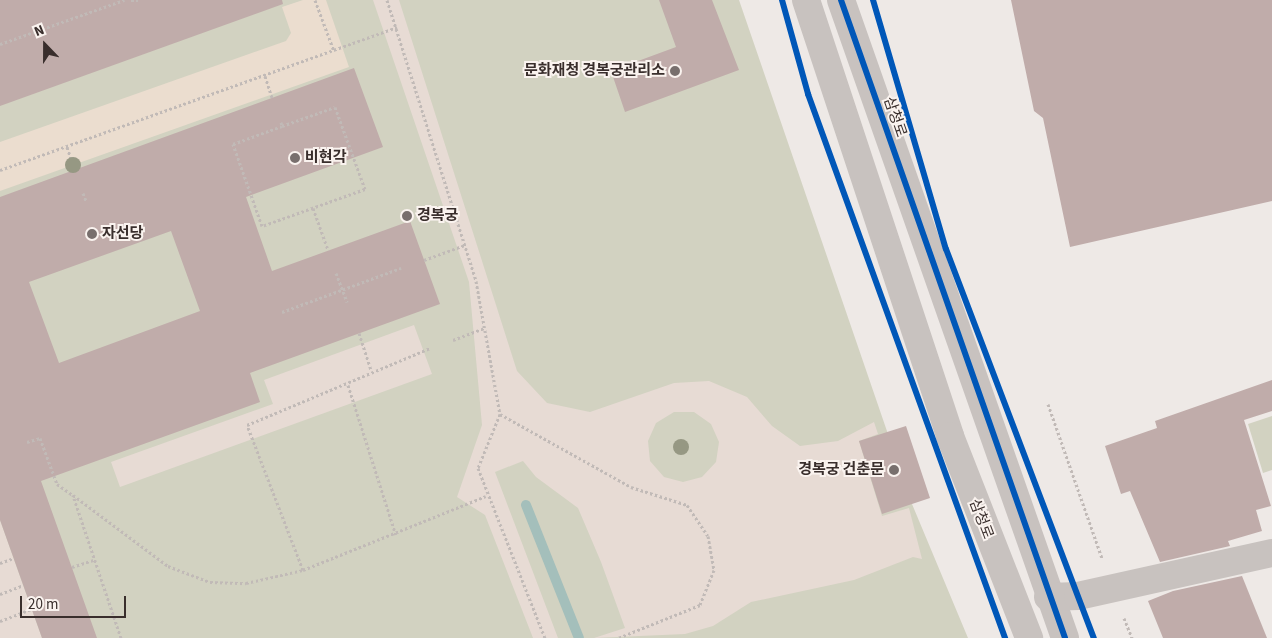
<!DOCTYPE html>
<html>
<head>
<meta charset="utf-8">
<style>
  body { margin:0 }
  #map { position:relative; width:1272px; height:638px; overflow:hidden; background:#eee9e6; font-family:"Source Sans 3","Noto Sans KR",sans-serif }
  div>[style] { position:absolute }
  .green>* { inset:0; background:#d2d2c1 }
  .sand>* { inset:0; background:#ebddcf }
  .plaza>* { inset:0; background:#e7dbd4 }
  .stream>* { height:10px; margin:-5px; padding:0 5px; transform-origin:5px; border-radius:5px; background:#a4bfbb }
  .building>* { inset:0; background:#c0acaa }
  .path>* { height:3px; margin-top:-1.5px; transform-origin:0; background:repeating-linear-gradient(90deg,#c1bab7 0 2.5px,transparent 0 5px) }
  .minor>* { height:28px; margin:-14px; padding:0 14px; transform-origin:14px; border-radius:14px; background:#c8c2bf }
  .cycleway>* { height:6px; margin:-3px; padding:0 3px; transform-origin:3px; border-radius:3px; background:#0057b8 }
  .trees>* { width:16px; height:16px; margin:-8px; border-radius:50%; background:#969883 }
  .dots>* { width:14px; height:14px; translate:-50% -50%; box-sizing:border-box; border:2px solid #faf3ef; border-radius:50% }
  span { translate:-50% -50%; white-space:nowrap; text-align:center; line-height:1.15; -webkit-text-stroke:4px #faf3ef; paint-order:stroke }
  .poi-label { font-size:15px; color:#392e2c; font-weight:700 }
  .right { translate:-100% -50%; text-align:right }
  .left { translate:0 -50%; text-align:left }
  .street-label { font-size:15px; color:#392e2c }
  .north { position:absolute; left:20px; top:20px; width:50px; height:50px; -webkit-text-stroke:4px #faf3ef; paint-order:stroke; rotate:338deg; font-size:14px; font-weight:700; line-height:20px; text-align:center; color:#392e2c }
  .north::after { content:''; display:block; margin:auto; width:18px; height:22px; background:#392e2c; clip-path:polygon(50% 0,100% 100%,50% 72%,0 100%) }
  .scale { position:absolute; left:20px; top:596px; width:106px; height:22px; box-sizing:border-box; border:2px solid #392e2c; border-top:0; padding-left:6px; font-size:15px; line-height:18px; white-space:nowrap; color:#392e2c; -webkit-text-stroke:4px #faf3ef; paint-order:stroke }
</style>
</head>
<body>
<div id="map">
  <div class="green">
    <i style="clip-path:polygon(0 0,739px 0,912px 504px,968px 638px,0 638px)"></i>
    <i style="clip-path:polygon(1272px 416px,1272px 470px,1263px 473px,1248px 424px)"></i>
  </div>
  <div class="sand">
    <i style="clip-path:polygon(303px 0,326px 0,349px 67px,0 191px,0 142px,286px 41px,291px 33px,282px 7px)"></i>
  </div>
  <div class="plaza">
    <i style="clip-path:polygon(evenodd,373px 0,399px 0,517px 371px,547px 403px,590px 412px,674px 383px,709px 381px,747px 397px,772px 426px,800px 446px,838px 441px,874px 422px,878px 434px,859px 441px,882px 516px,909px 508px,922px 559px,913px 557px,854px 580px,751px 602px,713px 626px,685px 634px,594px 638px,625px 628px,601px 562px,578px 508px,536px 477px,523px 461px,495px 472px,558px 638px,533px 638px,485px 515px,457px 497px,482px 425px,469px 282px,373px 0,674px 412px,694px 412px,711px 424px,719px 442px,716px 462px,702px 477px,683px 482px,664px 477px,650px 461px,648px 441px,656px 423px,674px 412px)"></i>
    <i style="clip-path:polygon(414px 325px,432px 374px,120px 487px,111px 462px,273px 404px,264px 380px)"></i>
    <i style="clip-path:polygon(0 520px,23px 585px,42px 638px,0 638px)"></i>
  </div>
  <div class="stream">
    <i style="left:526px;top:505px;width:143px;rotate:68.3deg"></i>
  </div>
  <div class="building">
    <i style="clip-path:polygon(0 0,282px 0,283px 4px,0 106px)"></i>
    <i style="clip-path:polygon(659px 0,712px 0,739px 70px,625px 112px,611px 71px,676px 47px)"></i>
    <i style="clip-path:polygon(1011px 0,1272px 0,1272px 201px,1070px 247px,1043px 118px,1034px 111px)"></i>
    <i style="clip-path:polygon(evenodd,354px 68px,383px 147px,246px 197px,272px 271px,410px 221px,440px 304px,250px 373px,260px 402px,41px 481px,97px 638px,42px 638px,0 520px,0 197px,354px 68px,171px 231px,200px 311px,59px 363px,29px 282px,171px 231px)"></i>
    <i style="clip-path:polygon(1272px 380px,1272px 411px,1244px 420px,1271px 506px,1256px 510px,1262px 531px,1228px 541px,1230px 546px,1160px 562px,1130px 491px,1121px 494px,1105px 446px,1157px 428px,1155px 421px)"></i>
    <i style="clip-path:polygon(906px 426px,930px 498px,882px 514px,859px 441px)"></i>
    <i style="clip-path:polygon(1242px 576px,1267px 638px,1163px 638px,1148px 601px,1173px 591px)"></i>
  </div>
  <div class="path">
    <i style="left:131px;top:0;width:7px"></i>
    <i style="left:315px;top:0;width:54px;rotate:69.6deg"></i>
    <i style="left:387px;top:0;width:295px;rotate:72.4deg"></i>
    <i style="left:476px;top:281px;width:135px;rotate:79.8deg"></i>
    <i style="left:500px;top:414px;width:58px;rotate:112.2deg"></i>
    <i style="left:478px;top:468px;width:183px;rotate:68.5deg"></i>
    <i style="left:0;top:44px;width:132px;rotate:-19.5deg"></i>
    <i style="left:265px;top:76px;width:23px;rotate:72deg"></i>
    <i style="left:281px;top:122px;width:4px;rotate:76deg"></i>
    <i style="left:282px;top:126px;width:56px;rotate:-19.7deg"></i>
    <i style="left:335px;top:107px;width:87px;rotate:69.9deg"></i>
    <i style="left:365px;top:189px;width:109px;rotate:160.2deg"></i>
    <i style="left:262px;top:226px;width:87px;rotate:-109.5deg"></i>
    <i style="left:233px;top:144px;width:52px;rotate:-20.2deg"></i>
    <i style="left:67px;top:147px;width:24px;rotate:71deg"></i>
    <i style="left:0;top:170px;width:422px;rotate:-19.8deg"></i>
    <i style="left:83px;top:193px;width:9px;rotate:69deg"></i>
    <i style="left:313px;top:208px;width:45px;rotate:70.3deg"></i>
    <i style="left:424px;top:260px;width:44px;rotate:-20.1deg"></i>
    <i style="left:336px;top:273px;width:31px;rotate:69deg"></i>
    <i style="left:282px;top:312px;width:127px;rotate:-20.3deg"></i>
    <i style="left:359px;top:333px;width:38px;rotate:72deg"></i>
    <i style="left:453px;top:340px;width:34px;rotate:-21deg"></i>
    <i style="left:348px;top:385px;width:157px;rotate:72.3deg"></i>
    <i style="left:1048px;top:404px;width:163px;rotate:70.7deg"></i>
    <i style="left:500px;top:414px;width:150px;rotate:29.1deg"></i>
    <i style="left:631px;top:487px;width:59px;rotate:17.8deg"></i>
    <i style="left:687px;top:505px;width:37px;rotate:56deg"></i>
    <i style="left:708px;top:536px;width:35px;rotate:80deg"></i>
    <i style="left:714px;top:570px;width:38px;rotate:112deg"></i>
    <i style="left:700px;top:605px;width:88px;rotate:158.1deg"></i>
    <i style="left:27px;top:442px;width:14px;rotate:-17deg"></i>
    <i style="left:40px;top:438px;width:49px;rotate:69.7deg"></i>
    <i style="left:57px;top:484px;width:19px;rotate:35deg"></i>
    <i style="left:0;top:563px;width:15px;rotate:-20deg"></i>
    <i style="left:72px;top:567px;width:23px;rotate:-18deg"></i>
    <i style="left:303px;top:570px;width:155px;rotate:-111.1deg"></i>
    <i style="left:247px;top:425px;width:199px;rotate:-22.8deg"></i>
    <i style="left:0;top:594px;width:25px;rotate:-21deg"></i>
    <i style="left:1124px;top:618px;width:22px;rotate:68deg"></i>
    <i style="left:0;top:621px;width:34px;rotate:-21deg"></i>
    <i style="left:121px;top:638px;width:151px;rotate:-108.6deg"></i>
    <i style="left:73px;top:495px;width:119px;rotate:36.8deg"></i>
    <i style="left:168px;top:566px;width:45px;rotate:20.9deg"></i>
    <i style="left:210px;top:582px;width:36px;rotate:2deg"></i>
    <i style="left:246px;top:583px;width:58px;rotate:-12.8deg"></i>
    <i style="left:303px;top:570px;width:197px;rotate:-22deg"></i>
  </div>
  <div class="minor">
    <i style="left:806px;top:0;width:459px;rotate:71.7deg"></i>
    <i style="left:950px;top:436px;width:217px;rotate:68.6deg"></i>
    <i style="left:841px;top:0;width:676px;rotate:70.65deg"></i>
    <i style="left:1048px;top:597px;width:30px;rotate:-2deg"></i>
    <i style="left:1078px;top:596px;width:199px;rotate:-12.5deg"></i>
  </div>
  <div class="cycleway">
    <i style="left:782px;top:0;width:98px;rotate:74.5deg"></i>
    <i style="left:808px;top:94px;width:579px;rotate:70.09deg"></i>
    <i style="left:841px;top:0;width:676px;rotate:70.65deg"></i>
    <i style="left:873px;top:0;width:259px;rotate:73.7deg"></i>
    <i style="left:946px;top:249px;width:416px;rotate:69.2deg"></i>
  </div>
  <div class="trees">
    <i style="left:73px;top:165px"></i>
    <i style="left:681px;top:447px"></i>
  </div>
  <div class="dots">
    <i style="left:675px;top:71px;background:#786f6d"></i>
    <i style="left:295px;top:158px;background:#786f6d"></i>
    <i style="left:407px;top:216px;background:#786f6d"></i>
    <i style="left:92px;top:234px;background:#786f6d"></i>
    <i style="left:894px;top:470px;background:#786f6d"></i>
  </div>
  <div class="poi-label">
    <span class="right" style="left:665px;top:71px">문화재청 경복궁관리소</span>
    <span class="left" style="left:305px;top:158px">비현각</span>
    <span class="left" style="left:417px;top:216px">경복궁</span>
    <span class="left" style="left:102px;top:234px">자선당</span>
    <span class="right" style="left:884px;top:470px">경복궁 건춘문</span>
  </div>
  <div class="street-label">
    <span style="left:895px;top:117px;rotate:71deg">삼청로</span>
    <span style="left:981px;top:519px;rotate:69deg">삼청로</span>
  </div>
  <div class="north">N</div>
  <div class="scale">20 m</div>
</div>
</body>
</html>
